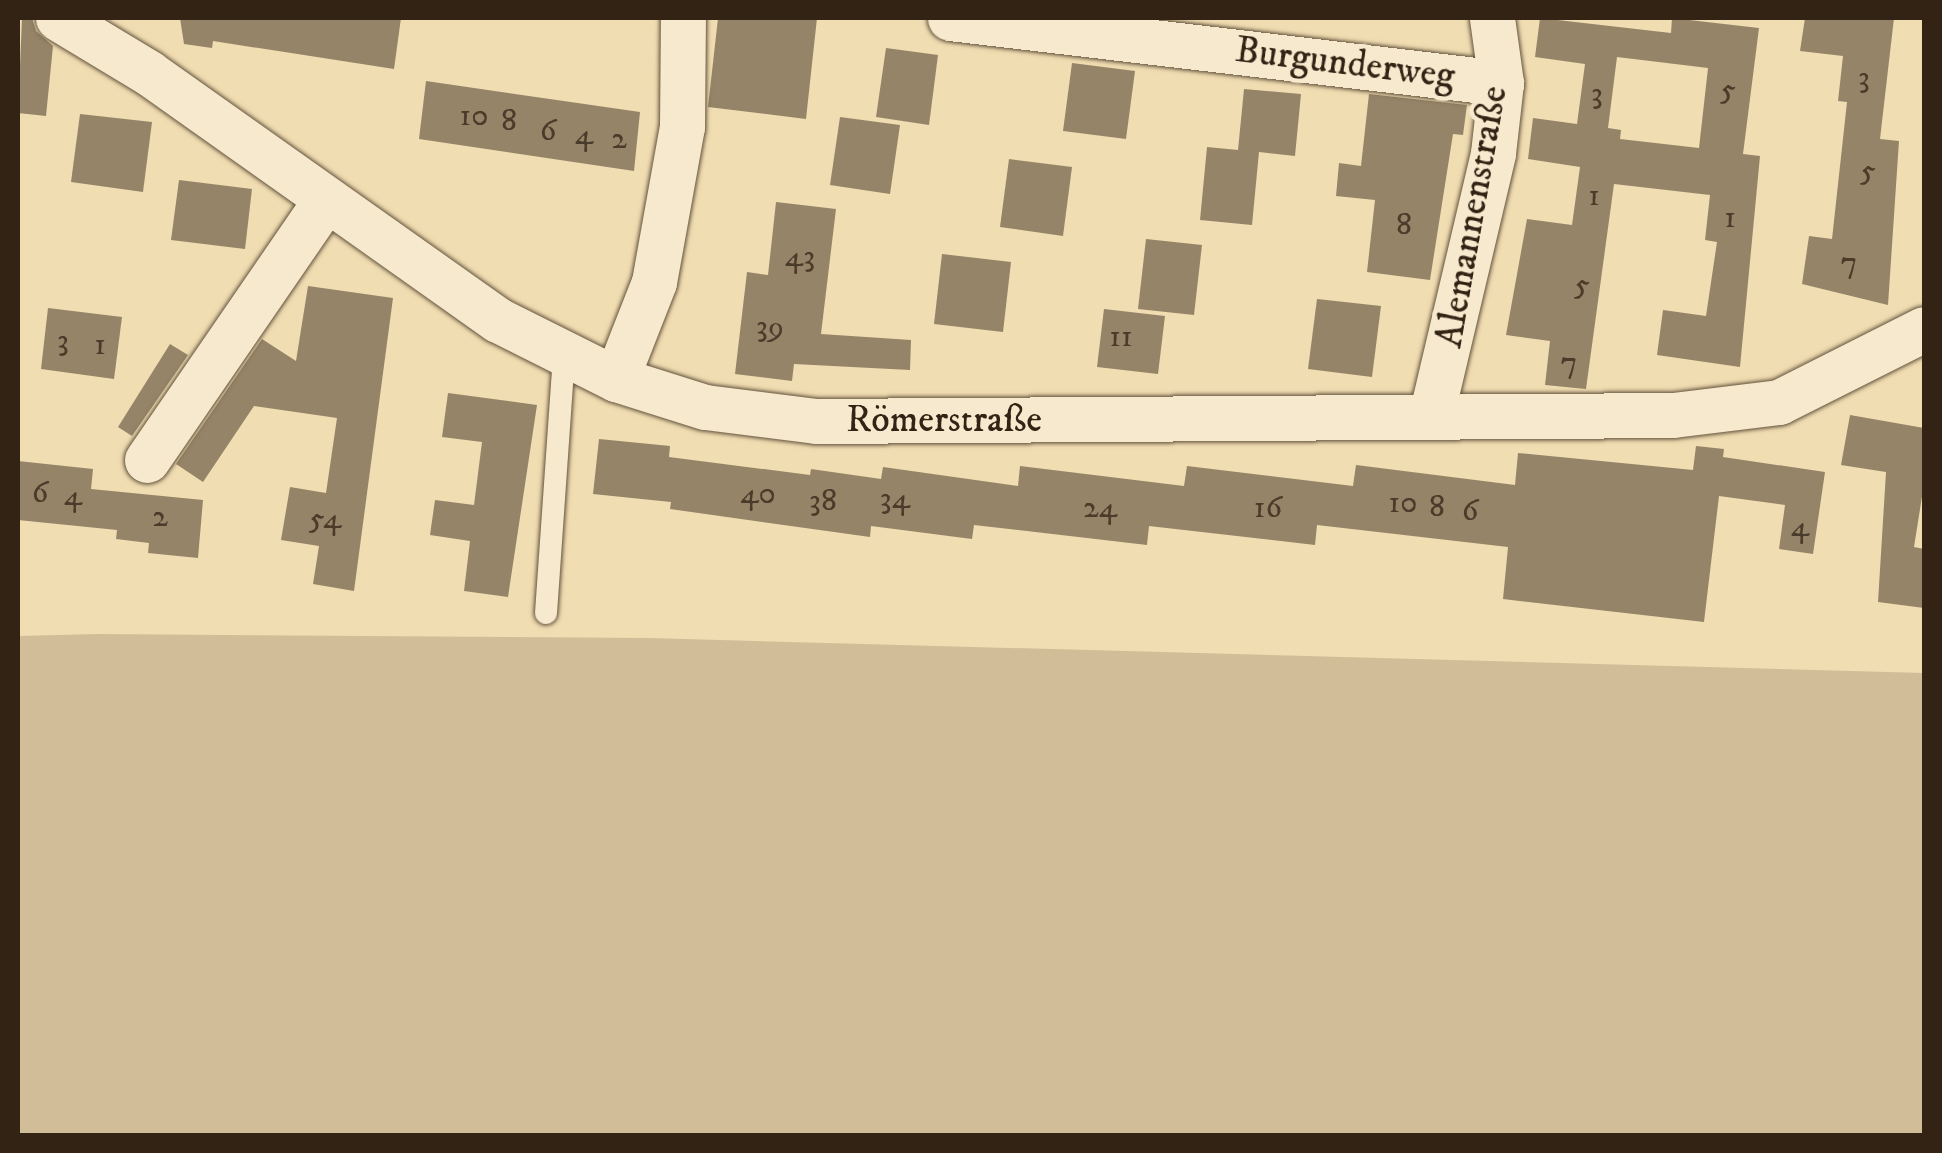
<!DOCTYPE html>
<html>
<head>
<meta charset="utf-8">
<style>
  body { margin:0 }
  #map { position:relative; width:1942px; height:1153px; overflow:hidden; background:#f1ddb2; font-family:"IM FELL DW Pica",serif }
  div>[style] { position:absolute }
  .green>* { inset:0; background:#d1bd97 }
  .building>* { inset:0; background:#958467 }
  .roads { filter:drop-shadow(0 0 2px #62523c) drop-shadow(0 0 2px #62523c) }
  .lane>* { height:22px; margin:-11px; padding:0 11px; transform-origin:11px; border-radius:11px; background:#f6e9cd }
  .street>* { height:45px; margin:-22.5px; padding:0 22.5px; transform-origin:22.5px; border-radius:22.5px; background:#f6e9cd }
  span { translate:-50% -50%; white-space:nowrap; text-align:center; line-height:1.15; -webkit-text-stroke:9px #f6e9cd; paint-order:stroke }
  .number-label { font-size:32px; color:#4b3b2a }
  .number-label span { -webkit-text-stroke-width:0 }
  .street-label { font-size:38px; color:#322315 }
  .frame { position:absolute; inset:0; border:20px solid #322315; pointer-events:none }
</style>
</head>
<body>
<div id="map">
  <div class="green">
    <i style="clip-path:polygon(98px 634px,648px 638px,1924px 673px,1924px 1135px,18px 1135px,18px 636px)"></i>
  </div>
  <div class="building">
    <i style="clip-path:polygon(22px 18px,32px 18px,36px 31px,53px 46px,46px 116px,18px 113px)"></i>
    <i style="clip-path:polygon(180px 18px,401px 18px,394px 69px,213px 41px,212px 48px,184px 44px)"></i>
    <i style="clip-path:polygon(718px 18px,817px 18px,806px 119px,708px 107px)"></i>
    <i style="clip-path:polygon(evenodd,1540px 18px,1671px 33px,1672px 18px,1759px 28px,1743px 154px,1760px 156px,1740px 367px,1657px 355px,1663px 310px,1706px 316px,1717px 242px,1705px 240px,1710px 195px,1614px 184px,1586px 389px,1545px 385px,1550px 341px,1506px 335px,1527px 219px,1572px 225px,1580px 167px,1528px 159px,1533px 118px,1577px 124px,1585px 64px,1535px 57px,1540px 18px,1617px 57px,1708px 68px,1699px 148px,1620px 139px,1621px 130px,1608px 128px,1617px 57px)"></i>
    <i style="clip-path:polygon(1805px 18px,1894px 18px,1880px 139px,1899px 141px,1888px 305px,1802px 284px,1809px 236px,1832px 239px,1847px 102px,1838px 101px,1843px 56px,1800px 51px)"></i>
    <i style="clip-path:polygon(886px 48px,938px 55px,929px 125px,876px 117px)"></i>
    <i style="clip-path:polygon(1072px 63px,1135px 71px,1126px 139px,1063px 131px)"></i>
    <i style="clip-path:polygon(426px 81px,640px 112px,634px 171px,419px 139px)"></i>
    <i style="clip-path:polygon(1244px 89px,1301px 94px,1295px 156px,1259px 152px,1252px 225px,1200px 220px,1207px 147px,1238px 150px)"></i>
    <i style="clip-path:polygon(1369px 94px,1467px 105px,1463px 135px,1453px 134px,1430px 280px,1367px 272px,1375px 200px,1336px 196px,1339px 163px,1361px 166px)"></i>
    <i style="clip-path:polygon(80px 114px,152px 122px,143px 192px,71px 182px)"></i>
    <i style="clip-path:polygon(840px 117px,900px 125px,890px 194px,830px 185px)"></i>
    <i style="clip-path:polygon(1009px 159px,1072px 167px,1063px 236px,1000px 227px)"></i>
    <i style="clip-path:polygon(179px 180px,252px 189px,245px 249px,171px 240px)"></i>
    <i style="clip-path:polygon(776px 202px,836px 209px,821px 334px,911px 340px,910px 370px,794px 364px,792px 381px,735px 374px,747px 272px,768px 275px)"></i>
    <i style="clip-path:polygon(1146px 239px,1202px 245px,1194px 315px,1138px 309px)"></i>
    <i style="clip-path:polygon(942px 254px,1011px 262px,1003px 332px,934px 324px)"></i>
    <i style="clip-path:polygon(308px 286px,393px 298px,354px 591px,313px 584px,319px 546px,281px 540px,290px 487px,326px 493px,337px 418px,254px 406px,203px 482px,176px 464px,262px 339px,296px 361px)"></i>
    <i style="clip-path:polygon(1317px 299px,1381px 306px,1372px 377px,1308px 369px)"></i>
    <i style="clip-path:polygon(48px 308px,122px 317px,114px 379px,41px 369px)"></i>
    <i style="clip-path:polygon(1104px 309px,1165px 316px,1158px 374px,1097px 367px)"></i>
    <i style="clip-path:polygon(170px 344px,188px 355px,132px 436px,118px 427px)"></i>
    <i style="clip-path:polygon(448px 393px,537px 405px,508px 597px,464px 591px,470px 541px,430px 535px,435px 500px,474px 505px,482px 442px,442px 437px)"></i>
    <i style="clip-path:polygon(1850px 415px,1924px 428px,1924px 484px,1914px 547px,1924px 549px,1924px 608px,1878px 602px,1886px 472px,1841px 465px)"></i>
    <i style="clip-path:polygon(599px 439px,670px 446px,669px 457px,810px 475px,811px 469px,881px 479px,883px 467px,1018px 486px,1020px 466px,1184px 486px,1187px 466px,1353px 486px,1356px 465px,1515px 485px,1518px 453px,1693px 470px,1696px 446px,1724px 449px,1723px 457px,1825px 472px,1813px 554px,1779px 549px,1785px 505px,1719px 496px,1704px 622px,1503px 599px,1508px 547px,1317px 525px,1315px 545px,1149px 526px,1147px 545px,974px 525px,972px 539px,871px 526px,870px 537px,670px 509px,671px 502px,593px 494px)"></i>
    <i style="clip-path:polygon(18px 461px,93px 469px,91px 489px,203px 500px,198px 558px,148px 553px,149px 543px,116px 539px,117px 530px,18px 520px)"></i>
  </div>
  <div class="roads">
    <div class="lane">
      <i style="left:546px;top:613px;width:257px;rotate:-86deg"></i>
    </div>
    <div class="street">
      <i style="left:58px;top:18px;width:106px;rotate:31.1deg"></i>
      <i style="left:149px;top:73px;width:428px;rotate:35.3deg"></i>
      <i style="left:498px;top:320px;width:132px;rotate:26.6deg"></i>
      <i style="left:616px;top:379px;width:93px;rotate:17.5deg"></i>
      <i style="left:705px;top:407px;width:112px;rotate:7.2deg"></i>
      <i style="left:816px;top:421px;width:857px;rotate:-0.4deg"></i>
      <i style="left:1673px;top:415px;width:107px;rotate:-7deg"></i>
      <i style="left:1779px;top:402px;width:162px;rotate:-26.7deg"></i>
      <i style="left:950px;top:18px;width:555px;rotate:6.73deg"></i>
      <i style="left:616px;top:379px;width:104px;rotate:-68.6deg"></i>
      <i style="left:654px;top:282px;width:158px;rotate:-79.8deg"></i>
      <i style="left:682px;top:127px;width:109px;rotate:-89.5deg"></i>
      <i style="left:1431px;top:416px;width:270px;rotate:-76.7deg"></i>
      <i style="left:1493px;top:153px;width:70px;rotate:-83.5deg"></i>
      <i style="left:1501px;top:83px;width:66px;rotate:-97.9deg"></i>
      <i style="left:147px;top:460px;width:316px;rotate:-55.5deg"></i>
    </div>
  </div>
  <div class="number-label">
    <span style="left:1864px;top:78px">3</span>
    <span style="left:1728px;top:90px">5</span>
    <span style="left:1597px;top:94px">3</span>
    <span style="left:474px;top:116px">10</span>
    <span style="left:509px;top:121px">8</span>
    <span style="left:548px;top:131px">6</span>
    <span style="left:584px;top:135px">4</span>
    <span style="left:619px;top:139px">2</span>
    <span style="left:1868px;top:171px">5</span>
    <span style="left:1594px;top:196px">1</span>
    <span style="left:1730px;top:218px">1</span>
    <span style="left:1404px;top:225px">8</span>
    <span style="left:800px;top:257px">43</span>
    <span style="left:1849px;top:263px">7</span>
    <span style="left:1582px;top:285px">5</span>
    <span style="left:770px;top:327px">39</span>
    <span style="left:1121px;top:337px">11</span>
    <span style="left:63px;top:341px">3</span>
    <span style="left:100px;top:345px">1</span>
    <span style="left:1569px;top:363px">7</span>
    <span style="left:40px;top:493px">6</span>
    <span style="left:758px;top:494px">40</span>
    <span style="left:73px;top:496px">4</span>
    <span style="left:895px;top:499px">34</span>
    <span style="left:823px;top:501px">38</span>
    <span style="left:1403px;top:503px">10</span>
    <span style="left:1437px;top:507px">8</span>
    <span style="left:1100px;top:508px">24</span>
    <span style="left:1268px;top:508px">16</span>
    <span style="left:1470px;top:511px">6</span>
    <span style="left:160px;top:517px">2</span>
    <span style="left:325px;top:519px">54</span>
    <span style="left:1800px;top:527px">4</span>
  </div>
  <div class="street-label">
    <span style="left:1345px;top:64px;rotate:7deg">Burgunderweg</span>
    <span style="left:1473px;top:217px;rotate:-80deg">Alemannenstraße</span>
    <span style="left:944px;top:421px">Römerstraße</span>
  </div>
  <div class="frame"></div>
</div>
</body>
</html>
